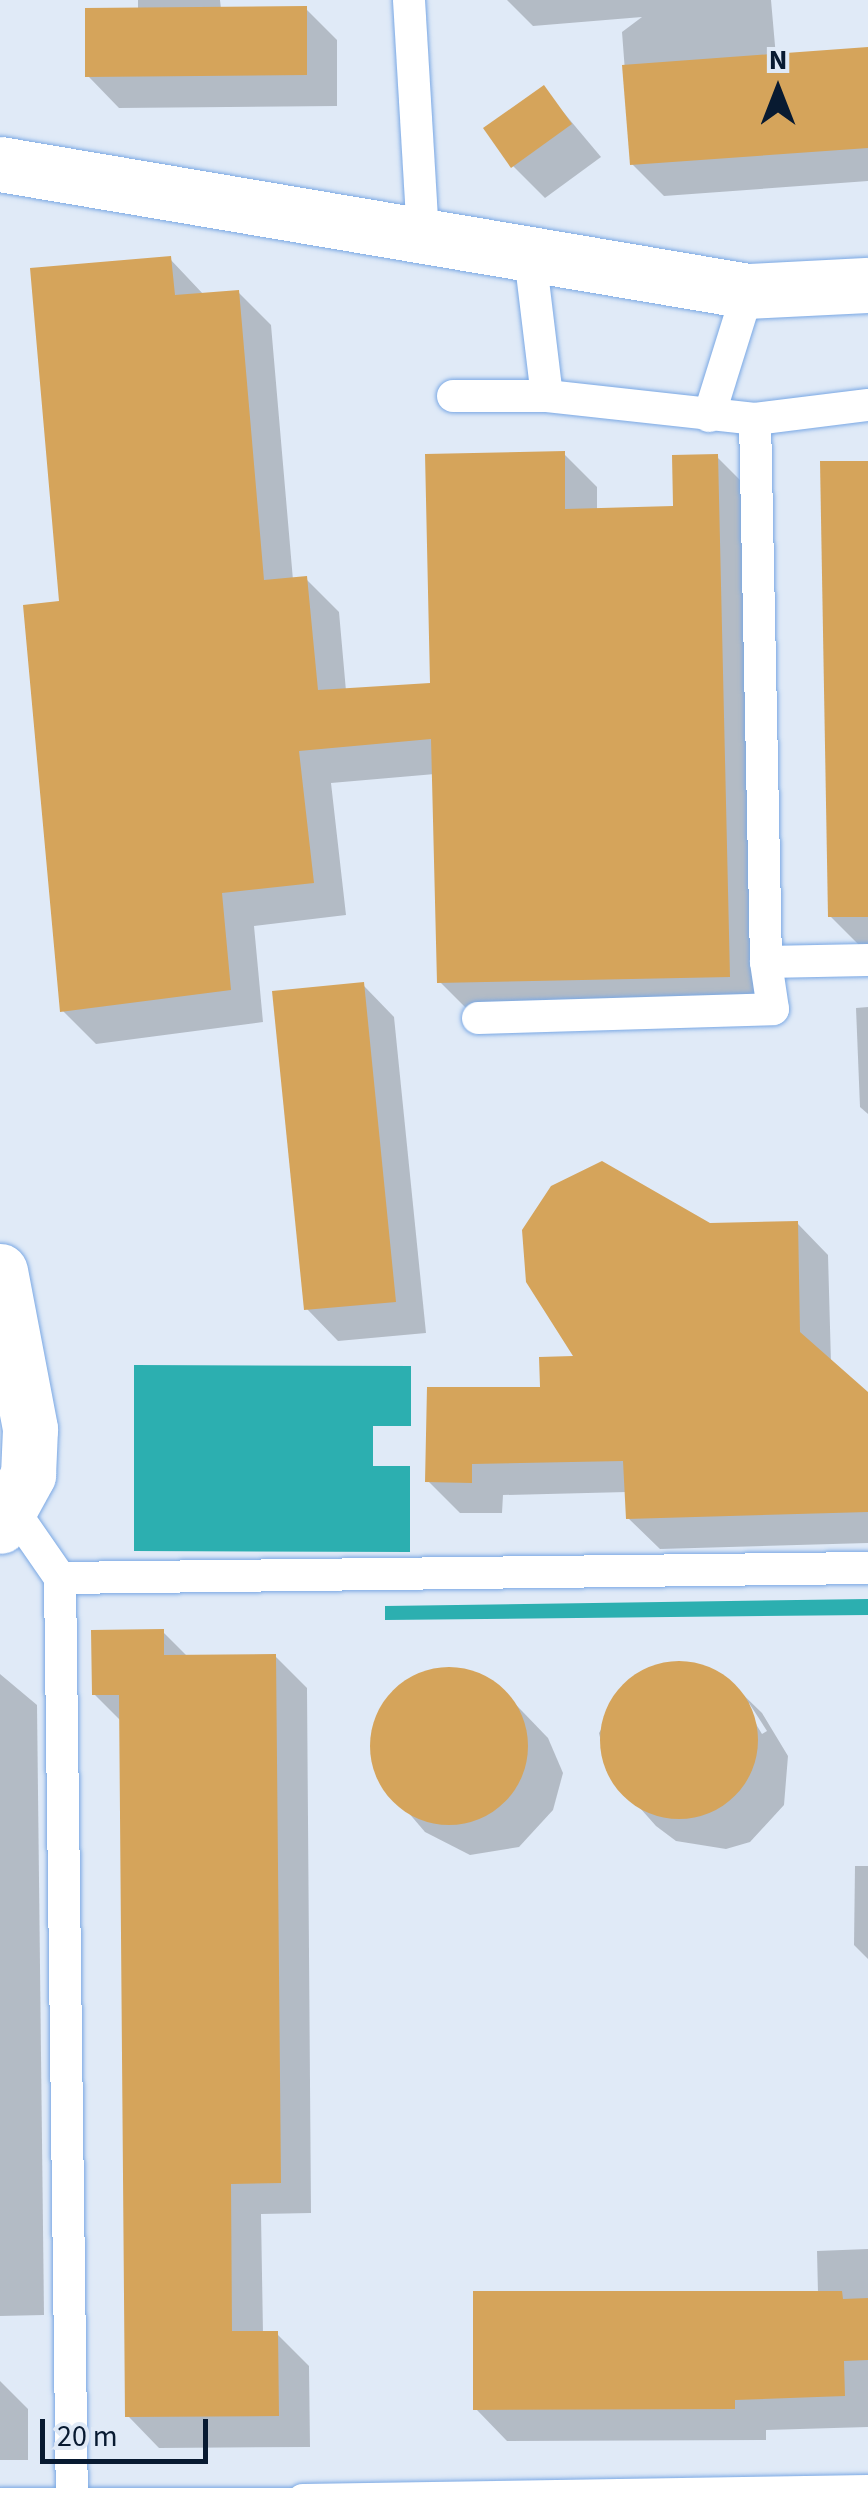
<!DOCTYPE html>
<html>
<head>
<meta charset="utf-8">
<style>
  body { margin:0 }
  #map { position:relative; width:868px; height:2504px; overflow:hidden; background:#e0eaf7; font-family:"Source Sans 3",sans-serif }
  div>[style] { position:absolute }
  .water>* { inset:0; background:#2cafb0 }
  .shadow>* { inset:0; background:#0003 }
  .building>* { inset:0; background:#d5a45b }
  .round { border-radius:50% }
  .roads { filter:drop-shadow(0 0 2px #7aa8e4) drop-shadow(0 0 2px #7aa8e4) }
  .service>* { height:32px; margin:-16px; padding:0 16px; transform-origin:16px; border-radius:16px; background:#fff }
  .tertiary>* { height:55px; margin:-27.5px; padding:0 27.5px; transform-origin:27.5px; border-radius:27.5px; background:#fff }
  span { translate:-50% -50%; white-space:nowrap; text-align:center; line-height:1.15; -webkit-text-stroke:8px #e0eaf7; paint-order:stroke }
  .north { position:absolute; left:728px; top:40px; width:100px; height:100px; -webkit-text-stroke:8px #e0eaf7; paint-order:stroke; rotate:0deg; font-size:28px; font-weight:700; line-height:40px; text-align:center; color:#081a31 }
  .north::after { content:''; display:block; margin:auto; width:35px; height:45px; background:#081a31; clip-path:polygon(50% 0,100% 100%,50% 72%,0 100%) }
  .scale { position:absolute; left:40px; top:2419px; width:168px; height:45px; box-sizing:border-box; border:5px solid #081a31; border-top:0; padding-left:12px; font-size:30px; line-height:35px; white-space:nowrap; color:#081a31; -webkit-text-stroke:8px #e0eaf7; paint-order:stroke }
</style>
</head>
<body>
<div id="map">
  <div class="water">
    <i style="clip-path:polygon(134px 1365px,411px 1366px,411px 1426px,373px 1426px,373px 1466px,410px 1466px,410px 1552px,134px 1551px)"></i>
    <i style="clip-path:polygon(868px 1599px,868px 1615px,385px 1620px,385px 1606px)"></i>
  </div>
  <div class="shadow">
    <i style="clip-path:polygon(138px 0,220px 0,221px 9px,306px 9px,337px 40px,337px 106px,119px 108px,88px 76px,138px 10px)"></i>
    <i style="clip-path:polygon(507px 0,771px 0,776px 57px,868px 50px,868px 181px,664px 196px,632px 164px,622px 32px,642px 17px,533px 26px)"></i>
    <i style="clip-path:polygon(543px 88px,601px 157px,545px 198px,513px 166px)"></i>
    <i style="clip-path:polygon(170px 259px,204px 295px,238px 292px,271px 325px,293px 580px,306px 579px,339px 612px,346px 691px,433px 686px,564px 454px,597px 487px,597px 510px,675px 508px,717px 457px,750px 490px,762px 1009px,473px 1015px,440px 982px,435px 774px,331px 783px,346px 915px,254px 926px,263px 1022px,96px 1044px,63px 1011px,62px 604px)"></i>
    <i style="clip-path:polygon(868px 463px,868px 948px,862px 948px,831px 917px)"></i>
    <i style="clip-path:polygon(363px 985px,394px 1017px,426px 1333px,338px 1341px,307px 1309px)"></i>
    <i style="clip-path:polygon(868px 1007px,868px 1114px,860px 1107px,856px 1008px)"></i>
    <i style="clip-path:polygon(797px 1223px,828px 1255px,831px 1363px,868px 1395px,868px 1543px,660px 1549px,628px 1518px,627px 1492px,503px 1495px,502px 1513px,460px 1513px,428px 1481px,578px 1359px,710px 1225px)"></i>
    <i style="clip-path:polygon(162px 1631px,188px 1657px,275px 1656px,307px 1688px,311px 2213px,261px 2214px,263px 2334px,277px 2334px,309px 2366px,310px 2447px,159px 2448px,128px 2416px,122px 1722px,94px 1694px)"></i>
    <i style="clip-path:polygon(evenodd,682px 1663px,729px 1681px,762px 1713px,788px 1756px,784px 1805px,750px 1842px,726px 1849px,676px 1841px,656px 1826px,608px 1772px,599px 1733px,632px 1679px,682px 1663px,743px 1703px,749px 1703px,767px 1731px,762px 1734px,743px 1703px)"></i>
    <i style="clip-path:polygon(450px 1668px,498px 1686px,548px 1738px,563px 1773px,553px 1810px,519px 1847px,470px 1855px,425px 1832px,378px 1777px,374px 1726px,402px 1684px)"></i>
    <i style="clip-path:polygon(0 1674px,37px 1705px,44px 2315px,0 2316px)"></i>
    <i style="clip-path:polygon(855px 1866px,868px 1866px,868px 1959px,854px 1945px)"></i>
    <i style="clip-path:polygon(868px 2249px,868px 2427px,766px 2430px,766px 2440px,507px 2441px,476px 2409px,818px 2293px,817px 2251px)"></i>
    <i style="clip-path:polygon(0 2381px,28px 2409px,28px 2460px,0 2460px)"></i>
  </div>
  <div class="building">
    <i style="clip-path:polygon(307px 6px,307px 75px,85px 77px,85px 8px)"></i>
    <i style="clip-path:polygon(868px 47px,868px 148px,630px 165px,622px 65px)"></i>
    <i style="clip-path:polygon(544px 85px,572px 124px,511px 168px,483px 128px)"></i>
    <i style="clip-path:polygon(171px 256px,175px 295px,239px 290px,264px 580px,307px 576px,318px 690px,430px 683px,425px 454px,565px 451px,565px 509px,673px 506px,672px 455px,718px 454px,730px 977px,437px 983px,431px 739px,299px 751px,314px 883px,222px 893px,231px 990px,60px 1012px,23px 605px,59px 601px,30px 268px)"></i>
    <i style="clip-path:polygon(820px 461px,868px 461px,868px 917px,828px 917px)"></i>
    <i style="clip-path:polygon(364px 982px,396px 1302px,304px 1310px,272px 991px)"></i>
    <i style="clip-path:polygon(602px 1161px,710px 1223px,798px 1221px,800px 1332px,868px 1392px,868px 1512px,626px 1519px,623px 1461px,472px 1464px,472px 1483px,425px 1482px,427px 1387px,540px 1387px,539px 1357px,573px 1356px,526px 1282px,522px 1230px,551px 1186px)"></i>
    <i style="clip-path:polygon(164px 1629px,164px 1655px,276px 1654px,281px 2183px,231px 2184px,232px 2331px,278px 2331px,279px 2416px,125px 2417px,119px 1695px,92px 1695px,91px 1630px)"></i>
    <i class="round" style="left:600px;top:1661px;width:158px;height:158px"></i>
    <i class="round" style="left:370px;top:1667px;width:158px;height:158px"></i>
    <i style="clip-path:polygon(473px 2291px,842px 2291px,843px 2299px,868px 2298px,868px 2360px,844px 2361px,845px 2396px,735px 2400px,735px 2409px,473px 2410px)"></i>
  </div>
  <div class="roads">
    <div class="service">
      <i style="left:409px;top:0;width:238px;rotate:86.6deg"></i>
      <i style="left:530px;top:256px;width:141px;rotate:83.1deg"></i>
      <i style="left:453px;top:396px;width:94px"></i>
      <i style="left:547px;top:396px;width:209px;rotate:6.3deg"></i>
      <i style="left:755px;top:419px;width:114px;rotate:-7.1deg"></i>
      <i style="left:709px;top:416px;width:131px;rotate:-72.7deg"></i>
      <i style="left:755px;top:419px;width:543px;rotate:88.84deg"></i>
      <i style="left:478px;top:1018px;width:295px;rotate:-1.7deg"></i>
      <i style="left:773px;top:1009px;width:48px;rotate:-98.5deg"></i>
      <i style="left:766px;top:962px;width:102px;rotate:-1.1deg"></i>
      <i style="left:13px;top:1510px;width:83px;rotate:55.3deg"></i>
      <i style="left:60px;top:1578px;width:925px;rotate:89.26deg"></i>
      <i style="left:60px;top:1578px;width:808px;rotate:-0.71deg"></i>
      <i style="left:303px;top:2500px;width:565px;rotate:-0.91deg"></i>
      <i style="left:0;top:2504px;width:304px"></i>
    </div>
    <div class="tertiary">
      <i style="left:0;top:164px;width:759px;rotate:9.64deg"></i>
      <i style="left:748px;top:291px;width:120px;rotate:-2.9deg"></i>
      <i style="left:0;top:1271px;width:161px;rotate:79.2deg"></i>
      <i style="left:30px;top:1429px;width:46px;rotate:92.5deg"></i>
      <i style="left:28px;top:1475px;width:58px;rotate:118.8deg"></i>
    </div>
  </div>
  <div class="north">N</div>
  <div class="scale">20 m</div>
</div>
</body>
</html>
